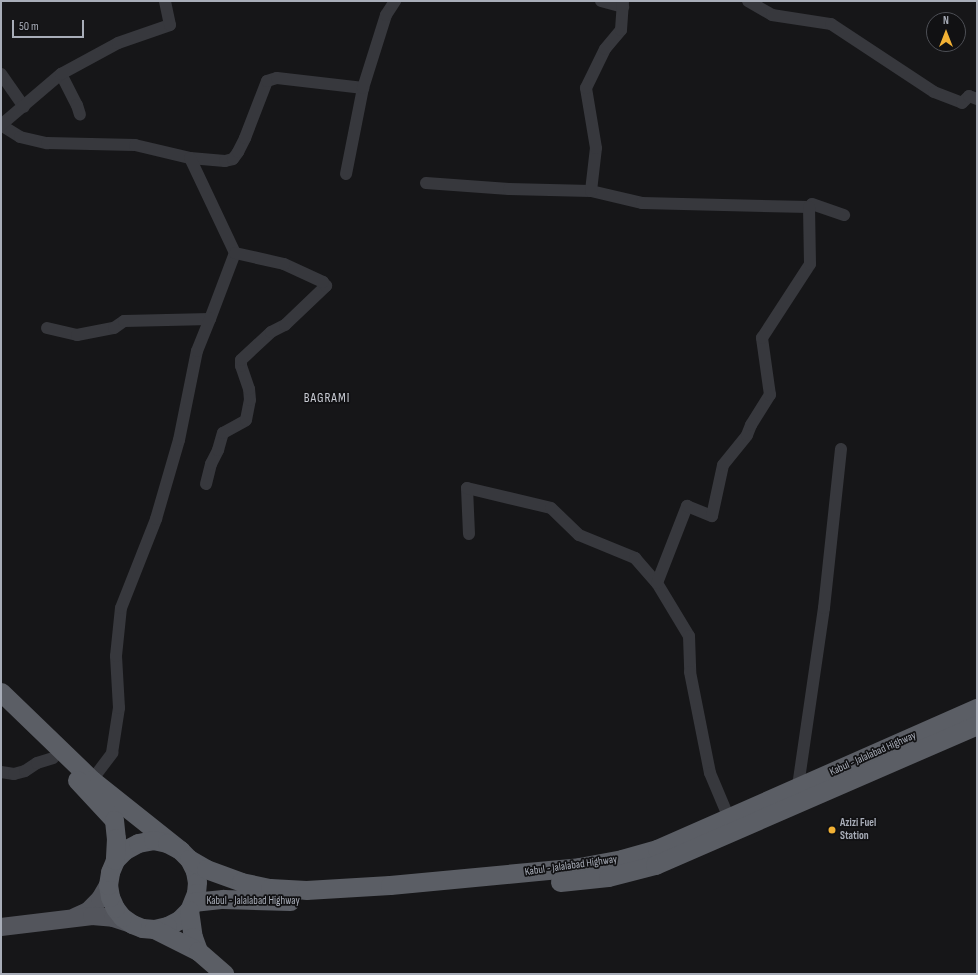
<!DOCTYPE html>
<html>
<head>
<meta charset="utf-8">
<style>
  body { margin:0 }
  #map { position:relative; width:978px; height:975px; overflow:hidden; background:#161618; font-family:"Sofia Sans Condensed",sans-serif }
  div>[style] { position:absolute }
  .minor>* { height:12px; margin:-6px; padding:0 6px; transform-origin:6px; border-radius:6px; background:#37383d }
  .primary>* { height:18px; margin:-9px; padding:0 9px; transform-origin:9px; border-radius:9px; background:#53555c }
  .trunk>* { height:19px; margin:-9.5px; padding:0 9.5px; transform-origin:9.5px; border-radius:9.5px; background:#5b5e65 }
  .dots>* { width:11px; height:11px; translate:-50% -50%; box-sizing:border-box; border:2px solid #111113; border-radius:50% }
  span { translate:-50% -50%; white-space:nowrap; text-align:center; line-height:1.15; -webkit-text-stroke:3.5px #111113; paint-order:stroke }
  .street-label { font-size:11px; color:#a8adb8 }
  .poi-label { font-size:11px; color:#a8adb8; font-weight:700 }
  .left { translate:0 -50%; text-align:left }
  .quarter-label { font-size:13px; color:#c9ccd4; letter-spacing:1px }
  .frame { position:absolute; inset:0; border:2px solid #a8adb8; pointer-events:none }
  .north { position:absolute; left:926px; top:12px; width:40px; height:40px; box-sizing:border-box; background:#111113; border:1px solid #4d4f55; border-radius:50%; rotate:0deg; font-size:11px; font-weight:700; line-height:16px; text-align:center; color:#a8adb8 }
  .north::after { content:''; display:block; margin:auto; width:14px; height:18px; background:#f2b134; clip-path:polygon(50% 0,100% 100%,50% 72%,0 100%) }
  .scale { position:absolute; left:12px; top:20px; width:72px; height:18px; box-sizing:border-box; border:2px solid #a8adb8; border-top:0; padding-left:5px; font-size:12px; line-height:14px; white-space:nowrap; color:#a8adb8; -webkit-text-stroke:3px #111113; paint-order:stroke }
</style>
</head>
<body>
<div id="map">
  <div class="minor">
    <i style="left:601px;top:1px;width:23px;rotate:15deg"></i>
    <i style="left:748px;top:1px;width:28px;rotate:30deg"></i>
    <i style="left:772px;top:15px;width:60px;rotate:8.7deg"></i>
    <i style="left:831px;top:24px;width:123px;rotate:33.4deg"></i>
    <i style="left:934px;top:92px;width:30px;rotate:21deg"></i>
    <i style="left:962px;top:103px;width:10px;rotate:-45deg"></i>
    <i style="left:969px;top:96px;width:9px;rotate:21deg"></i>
    <i style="left:1px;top:74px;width:40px;rotate:55.1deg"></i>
    <i style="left:61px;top:74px;width:35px;rotate:63deg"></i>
    <i style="left:77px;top:105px;width:10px;rotate:73deg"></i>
    <i style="left:1px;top:125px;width:22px;rotate:32deg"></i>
    <i style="left:20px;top:137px;width:28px;rotate:13deg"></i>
    <i style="left:47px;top:143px;width:88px;rotate:1.3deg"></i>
    <i style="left:135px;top:145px;width:57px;rotate:13.3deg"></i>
    <i style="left:190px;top:158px;width:35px;rotate:5deg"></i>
    <i style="left:225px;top:161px;width:8px;rotate:-14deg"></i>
    <i style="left:233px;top:159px;width:9px;rotate:-54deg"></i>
    <i style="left:238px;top:152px;width:16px;rotate:-63deg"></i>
    <i style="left:245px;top:138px;width:61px;rotate:-68.9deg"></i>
    <i style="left:267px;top:81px;width:10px;rotate:-17deg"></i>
    <i style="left:277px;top:78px;width:87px;rotate:6.6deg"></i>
    <i style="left:1px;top:125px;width:79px;rotate:-40.4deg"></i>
    <i style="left:61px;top:74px;width:65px;rotate:-28.5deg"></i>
    <i style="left:118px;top:43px;width:55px;rotate:-19.1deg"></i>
    <i style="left:170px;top:25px;width:25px;rotate:-102deg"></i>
    <i style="left:346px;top:174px;width:88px;rotate:-78.8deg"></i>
    <i style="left:363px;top:88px;width:77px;rotate:-72.5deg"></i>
    <i style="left:386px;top:15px;width:17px;rotate:-57deg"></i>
    <i style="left:426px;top:183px;width:83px;rotate:4.1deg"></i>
    <i style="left:509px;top:189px;width:82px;rotate:1.4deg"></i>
    <i style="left:591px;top:191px;width:52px;rotate:13.2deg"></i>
    <i style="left:642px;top:203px;width:167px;rotate:1.4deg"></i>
    <i style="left:809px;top:207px;width:4px;rotate:-45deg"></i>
    <i style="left:812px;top:204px;width:34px;rotate:19deg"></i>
    <i style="left:591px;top:191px;width:43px;rotate:-83.4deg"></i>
    <i style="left:596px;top:148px;width:61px;rotate:-99.5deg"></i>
    <i style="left:586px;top:88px;width:43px;rotate:-64deg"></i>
    <i style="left:605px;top:49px;width:25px;rotate:-50deg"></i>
    <i style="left:621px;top:30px;width:29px;rotate:-86deg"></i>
    <i style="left:47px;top:328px;width:31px;rotate:13deg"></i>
    <i style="left:77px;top:335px;width:38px;rotate:-11deg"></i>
    <i style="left:114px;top:328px;width:12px;rotate:-35deg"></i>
    <i style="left:124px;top:321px;width:86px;rotate:-1.3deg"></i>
    <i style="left:210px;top:319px;width:71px;rotate:-69.3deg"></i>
    <i style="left:235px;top:253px;width:105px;rotate:-115.3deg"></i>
    <i style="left:206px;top:484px;width:21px;rotate:-76deg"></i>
    <i style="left:211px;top:464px;width:16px;rotate:-63deg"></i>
    <i style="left:218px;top:450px;width:18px;rotate:-74deg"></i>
    <i style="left:223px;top:433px;width:26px;rotate:-29deg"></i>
    <i style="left:246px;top:420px;width:20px;rotate:-79deg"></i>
    <i style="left:250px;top:400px;width:11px;rotate:-95deg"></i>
    <i style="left:249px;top:389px;width:24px;rotate:-109deg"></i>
    <i style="left:241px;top:366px;width:6px;rotate:-90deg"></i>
    <i style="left:241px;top:360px;width:41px;rotate:-43deg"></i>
    <i style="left:271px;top:332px;width:16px;rotate:-27deg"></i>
    <i style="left:285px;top:325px;width:57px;rotate:-43.6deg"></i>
    <i style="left:326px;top:286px;width:5px;rotate:-127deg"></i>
    <i style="left:323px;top:282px;width:43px;rotate:-155.2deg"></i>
    <i style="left:284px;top:264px;width:50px;rotate:-167.3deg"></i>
    <i style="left:469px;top:534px;width:46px;rotate:-92.5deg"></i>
    <i style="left:467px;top:488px;width:86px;rotate:13.4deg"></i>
    <i style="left:551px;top:508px;width:39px;rotate:44deg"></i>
    <i style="left:579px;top:535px;width:61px;rotate:22.3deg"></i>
    <i style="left:635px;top:558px;width:33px;rotate:49deg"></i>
    <i style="left:657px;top:583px;width:62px;rotate:58.9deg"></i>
    <i style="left:689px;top:636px;width:36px;rotate:88deg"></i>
    <i style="left:690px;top:672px;width:103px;rotate:78.8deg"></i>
    <i style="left:710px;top:773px;width:54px;rotate:67.2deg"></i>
    <i style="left:657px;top:583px;width:83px;rotate:-68.7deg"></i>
    <i style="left:687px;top:506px;width:27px;rotate:22deg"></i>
    <i style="left:712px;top:516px;width:52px;rotate:-77.8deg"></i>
    <i style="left:723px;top:465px;width:38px;rotate:-51deg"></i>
    <i style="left:747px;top:435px;width:11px;rotate:-68deg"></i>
    <i style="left:751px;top:425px;width:36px;rotate:-58deg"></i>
    <i style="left:770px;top:395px;width:58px;rotate:-98deg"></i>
    <i style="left:762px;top:338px;width:88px;rotate:-57deg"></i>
    <i style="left:810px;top:264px;width:57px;rotate:-91deg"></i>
    <i style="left:1px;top:772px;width:13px;rotate:9deg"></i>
    <i style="left:14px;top:774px;width:11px;rotate:-15deg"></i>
    <i style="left:25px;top:771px;width:14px;rotate:-34deg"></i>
    <i style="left:37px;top:763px;width:17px;rotate:-17deg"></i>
    <i style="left:92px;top:780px;width:34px;rotate:-53deg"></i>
    <i style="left:112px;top:753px;width:46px;rotate:-81.2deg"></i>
    <i style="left:119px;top:708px;width:52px;rotate:-93.3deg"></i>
    <i style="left:116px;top:656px;width:48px;rotate:-84.1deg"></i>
    <i style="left:121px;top:608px;width:96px;rotate:-68.5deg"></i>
    <i style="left:156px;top:519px;width:82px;rotate:-73.8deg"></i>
    <i style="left:179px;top:440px;width:91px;rotate:-78.6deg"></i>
    <i style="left:197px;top:351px;width:35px;rotate:-68deg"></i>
    <i style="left:798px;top:786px;width:180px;rotate:-81.7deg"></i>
    <i style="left:824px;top:608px;width:160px;rotate:-83.9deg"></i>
  </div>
  <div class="primary">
    <i style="left:75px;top:917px;width:14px;rotate:-25deg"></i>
    <i style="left:88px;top:911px;width:17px;rotate:-45deg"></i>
    <i style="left:100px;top:899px;width:16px;rotate:-60deg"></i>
    <i style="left:1px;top:927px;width:92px;rotate:-6.9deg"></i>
    <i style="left:92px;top:916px;width:21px;rotate:5deg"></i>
    <i style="left:113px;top:918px;width:20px;rotate:18deg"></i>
  </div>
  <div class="trunk">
    <i style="left:1px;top:692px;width:127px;rotate:44deg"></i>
    <i style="left:92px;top:780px;width:112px;rotate:38.5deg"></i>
    <i style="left:180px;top:850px;width:13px;rotate:45deg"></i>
    <i style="left:189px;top:859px;width:13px;rotate:63deg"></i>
    <i style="left:195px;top:871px;width:11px;rotate:80deg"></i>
    <i style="left:197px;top:882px;width:11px;rotate:95deg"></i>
    <i style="left:196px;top:893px;width:18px;rotate:112deg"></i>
    <i style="left:189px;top:910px;width:14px;rotate:135deg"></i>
    <i style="left:179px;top:920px;width:13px;rotate:153deg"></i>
    <i style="left:167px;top:926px;width:13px;rotate:167deg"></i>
    <i style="left:154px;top:929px;width:12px;rotate:-175deg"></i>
    <i style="left:142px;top:928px;width:11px;rotate:-158deg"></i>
    <i style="left:132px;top:924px;width:12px;rotate:-145deg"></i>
    <i style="left:122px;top:917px;width:11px;rotate:-128deg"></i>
    <i style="left:115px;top:908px;width:12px;rotate:-114deg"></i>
    <i style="left:110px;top:897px;width:12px;rotate:-99deg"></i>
    <i style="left:108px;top:885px;width:13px;rotate:-81deg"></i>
    <i style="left:110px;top:872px;width:13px;rotate:-67deg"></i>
    <i style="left:115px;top:860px;width:14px;rotate:-45deg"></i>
    <i style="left:125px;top:850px;width:15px;rotate:-28deg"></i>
    <i style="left:138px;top:843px;width:15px;rotate:-11deg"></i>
    <i style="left:153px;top:840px;width:14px;rotate:12deg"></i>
    <i style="left:167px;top:843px;width:15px;rotate:28deg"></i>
    <i style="left:77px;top:780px;width:54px;rotate:47.2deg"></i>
    <i style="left:114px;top:820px;width:18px;rotate:84deg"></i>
    <i style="left:116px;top:838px;width:22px;rotate:93deg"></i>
    <i style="left:189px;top:859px;width:20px;rotate:30deg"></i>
    <i style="left:206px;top:869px;width:37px;rotate:20deg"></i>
    <i style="left:241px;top:882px;width:30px;rotate:12deg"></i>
    <i style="left:270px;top:888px;width:36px;rotate:3deg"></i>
    <i style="left:306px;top:890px;width:84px;rotate:-3.4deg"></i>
    <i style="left:390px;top:885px;width:190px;rotate:-5.4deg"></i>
    <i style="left:579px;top:867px;width:44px;rotate:-10.5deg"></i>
    <i style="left:622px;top:859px;width:36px;rotate:-16deg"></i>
    <i style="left:657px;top:849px;width:350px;rotate:-23.8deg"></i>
    <i style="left:560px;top:882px;width:48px;rotate:-5.9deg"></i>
    <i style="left:608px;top:877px;width:49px;rotate:-14.3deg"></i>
    <i style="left:655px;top:865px;width:351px;rotate:-23.5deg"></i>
    <i style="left:193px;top:902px;width:30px;rotate:-6deg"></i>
    <i style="left:223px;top:899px;width:67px;rotate:1.7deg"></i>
    <i style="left:189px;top:910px;width:27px;rotate:82deg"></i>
    <i style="left:193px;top:937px;width:15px;rotate:70deg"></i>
    <i style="left:154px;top:929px;width:49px;rotate:26.6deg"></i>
    <i style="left:198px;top:951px;width:35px;rotate:41deg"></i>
  </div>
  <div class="dots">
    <i style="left:832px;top:830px;background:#f2b134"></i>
  </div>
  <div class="street-label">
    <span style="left:873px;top:754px;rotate:-24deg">Kabul - Jalalabad Highway</span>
    <span style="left:571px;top:866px;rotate:-8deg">Kabul - Jalalabad Highway</span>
    <span style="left:253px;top:901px">Kabul - Jalalabad Highway</span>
  </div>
  <div class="poi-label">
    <span class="left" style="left:840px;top:830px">Azizi Fuel<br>Station</span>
  </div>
  <div class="quarter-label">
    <span style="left:327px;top:398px">BAGRAMI</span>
  </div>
  <div class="frame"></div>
  <div class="north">N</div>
  <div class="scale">50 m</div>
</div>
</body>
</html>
